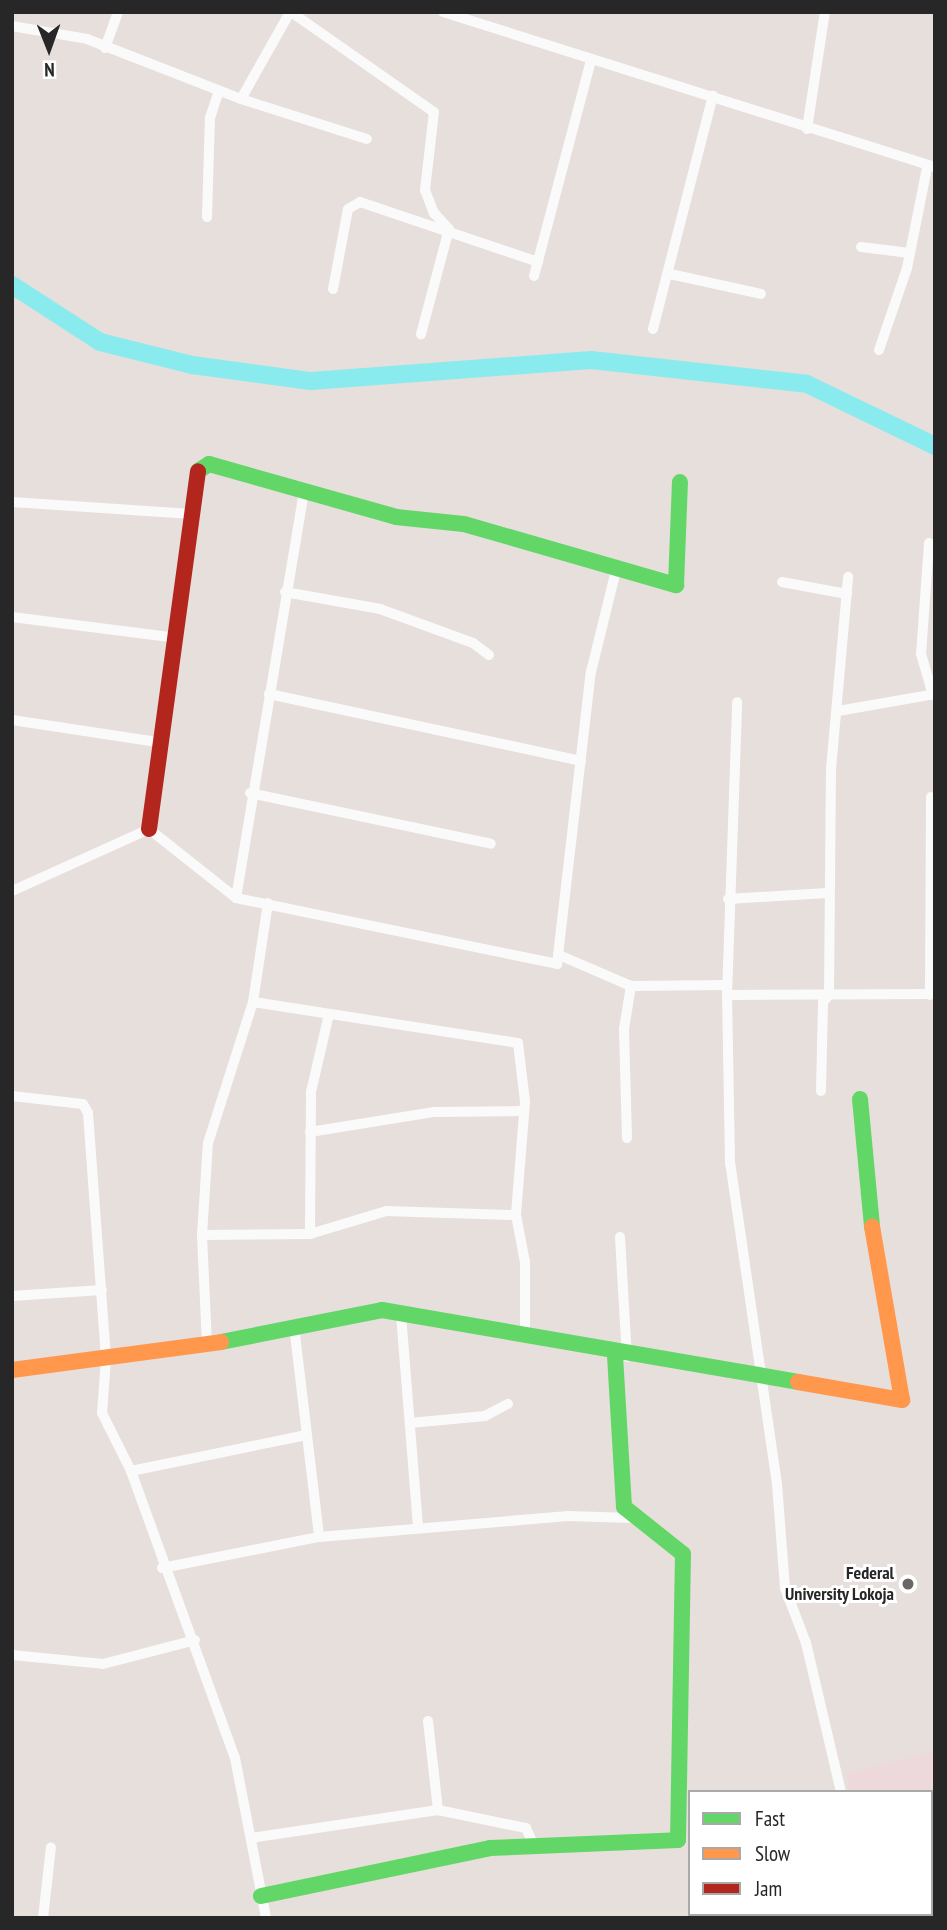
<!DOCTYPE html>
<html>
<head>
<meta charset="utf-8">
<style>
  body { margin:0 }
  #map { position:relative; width:947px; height:1930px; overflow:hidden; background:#e6dfdc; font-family:"PT Sans Narrow",sans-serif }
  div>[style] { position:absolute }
  .medical>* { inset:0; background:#edd8dc }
  .river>* { height:18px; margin:-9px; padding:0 9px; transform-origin:9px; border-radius:9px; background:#8aebee }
  .street>* { height:10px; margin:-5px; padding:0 5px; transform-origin:5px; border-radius:5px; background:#fbfafa }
  .fast>* { height:16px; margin:-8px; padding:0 8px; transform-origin:8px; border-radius:8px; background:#63d668 }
  .slow>* { height:16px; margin:-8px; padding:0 8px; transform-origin:8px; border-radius:8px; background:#ff974d }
  .jam>* { height:16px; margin:-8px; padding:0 8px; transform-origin:8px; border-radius:8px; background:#b3261e }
  .dots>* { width:19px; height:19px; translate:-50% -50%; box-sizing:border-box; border:4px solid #fff; border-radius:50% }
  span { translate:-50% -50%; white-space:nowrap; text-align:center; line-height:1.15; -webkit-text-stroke:6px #fff; paint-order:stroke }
  .poi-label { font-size:18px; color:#272727; font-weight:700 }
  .right { translate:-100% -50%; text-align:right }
  .frame { position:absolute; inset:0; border:14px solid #272727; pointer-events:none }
  .legend { position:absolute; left:688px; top:1790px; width:245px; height:126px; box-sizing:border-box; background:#fff; border:2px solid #a9a9a9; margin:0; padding:9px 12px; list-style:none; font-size:21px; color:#272727 }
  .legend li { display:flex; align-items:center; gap:14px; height:35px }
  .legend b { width:35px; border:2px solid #a9a9a9 }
  .north { position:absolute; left:14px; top:14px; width:70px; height:70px; -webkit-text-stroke:5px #fff; paint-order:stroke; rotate:179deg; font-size:19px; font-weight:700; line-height:28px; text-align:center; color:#272727 }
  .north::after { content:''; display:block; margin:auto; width:24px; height:32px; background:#272727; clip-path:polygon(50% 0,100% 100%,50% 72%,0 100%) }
</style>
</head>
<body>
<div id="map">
  <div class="medical">
    <i style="clip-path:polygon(935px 1751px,935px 1903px,931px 1904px,931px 1792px,850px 1792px,847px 1773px)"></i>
  </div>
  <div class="river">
    <i style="left:12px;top:285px;width:105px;rotate:32.9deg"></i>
    <i style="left:100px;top:342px;width:95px;rotate:14deg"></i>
    <i style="left:192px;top:365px;width:120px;rotate:7.7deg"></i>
    <i style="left:311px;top:381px;width:281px;rotate:-4.3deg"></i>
    <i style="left:591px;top:360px;width:217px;rotate:6.3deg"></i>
    <i style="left:807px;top:384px;width:142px;rotate:25.8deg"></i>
  </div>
  <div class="street">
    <i style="left:291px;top:12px;width:174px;rotate:35deg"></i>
    <i style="left:434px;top:112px;width:79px;rotate:96.6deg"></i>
    <i style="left:425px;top:190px;width:25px;rotate:69deg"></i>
    <i style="left:434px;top:213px;width:22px;rotate:47deg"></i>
    <i style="left:449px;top:229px;width:109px;rotate:104.9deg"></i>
    <i style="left:443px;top:12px;width:516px;rotate:17.49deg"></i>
    <i style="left:12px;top:26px;width:76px;rotate:9.8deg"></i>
    <i style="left:87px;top:39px;width:165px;rotate:21.3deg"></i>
    <i style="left:241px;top:99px;width:100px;rotate:-60.6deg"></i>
    <i style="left:105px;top:48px;width:38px;rotate:-70deg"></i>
    <i style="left:241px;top:99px;width:132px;rotate:17.6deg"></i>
    <i style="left:807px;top:129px;width:118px;rotate:-81.3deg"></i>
    <i style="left:207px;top:217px;width:99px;rotate:-88.3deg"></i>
    <i style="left:210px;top:118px;width:25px;rotate:-72deg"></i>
    <i style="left:861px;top:247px;width:49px;rotate:7deg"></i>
    <i style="left:670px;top:274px;width:93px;rotate:12.4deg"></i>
    <i style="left:534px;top:276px;width:222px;rotate:-75.2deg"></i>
    <i style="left:333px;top:289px;width:81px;rotate:-79.4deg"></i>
    <i style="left:348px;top:209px;width:14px;rotate:-30deg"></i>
    <i style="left:360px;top:202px;width:188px;rotate:18.6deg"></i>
    <i style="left:653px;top:329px;width:241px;rotate:-75.6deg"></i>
    <i style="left:879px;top:350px;width:87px;rotate:-71.1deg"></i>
    <i style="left:907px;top:268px;width:102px;rotate:-78.7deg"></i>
    <i style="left:12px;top:502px;width:180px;rotate:3.8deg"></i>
    <i style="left:929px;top:543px;width:111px;rotate:94.1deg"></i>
    <i style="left:921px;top:654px;width:43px;rotate:73.7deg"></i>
    <i style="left:782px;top:582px;width:66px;rotate:10.5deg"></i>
    <i style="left:285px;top:592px;width:97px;rotate:10.1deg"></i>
    <i style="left:380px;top:609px;width:99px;rotate:20.1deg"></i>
    <i style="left:473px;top:643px;width:20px;rotate:37deg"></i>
    <i style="left:12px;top:617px;width:167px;rotate:7.2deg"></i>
    <i style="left:269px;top:694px;width:319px;rotate:12.1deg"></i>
    <i style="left:838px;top:711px;width:98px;rotate:-9.9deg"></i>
    <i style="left:12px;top:720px;width:147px;rotate:8.6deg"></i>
    <i style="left:250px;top:793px;width:246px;rotate:11.9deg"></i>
    <i style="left:12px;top:891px;width:150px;rotate:-24.3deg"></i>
    <i style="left:149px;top:829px;width:111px;rotate:38.4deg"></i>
    <i style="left:236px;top:898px;width:328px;rotate:11.6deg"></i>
    <i style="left:557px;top:964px;width:294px;rotate:-83.4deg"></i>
    <i style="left:591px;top:672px;width:109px;rotate:-76.2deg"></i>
    <i style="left:236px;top:898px;width:412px;rotate:-80.5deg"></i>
    <i style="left:728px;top:899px;width:99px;rotate:-3.5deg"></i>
    <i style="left:559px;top:955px;width:78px;rotate:23.3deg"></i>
    <i style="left:631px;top:986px;width:96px;rotate:-0.6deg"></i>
    <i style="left:727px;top:995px;width:293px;rotate:-88deg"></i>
    <i style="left:930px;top:995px;width:198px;rotate:-89.7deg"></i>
    <i style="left:253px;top:1002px;width:268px;rotate:8.8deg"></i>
    <i style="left:518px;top:1043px;width:59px;rotate:83.2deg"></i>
    <i style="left:525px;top:1102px;width:113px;rotate:94.6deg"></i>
    <i style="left:516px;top:1215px;width:48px;rotate:79.2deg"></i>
    <i style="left:525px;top:1262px;width:73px;rotate:90deg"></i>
    <i style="left:821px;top:1091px;width:89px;rotate:-88.7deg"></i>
    <i style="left:823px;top:1002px;width:9px;rotate:-49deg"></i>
    <i style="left:829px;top:995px;width:226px;rotate:-89.5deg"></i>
    <i style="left:831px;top:769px;width:193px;rotate:-84.9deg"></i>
    <i style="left:12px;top:1096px;width:71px;rotate:6.4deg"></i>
    <i style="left:83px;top:1104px;width:10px;rotate:61deg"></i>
    <i style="left:88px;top:1113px;width:247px;rotate:85.8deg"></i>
    <i style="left:106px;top:1359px;width:54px;rotate:94.2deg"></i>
    <i style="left:102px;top:1413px;width:65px;rotate:63.4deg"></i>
    <i style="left:131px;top:1471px;width:305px;rotate:70.1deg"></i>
    <i style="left:235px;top:1758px;width:163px;rotate:79deg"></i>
    <i style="left:310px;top:1132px;width:126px;rotate:-9.2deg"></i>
    <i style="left:434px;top:1112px;width:90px;rotate:-0.6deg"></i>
    <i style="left:627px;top:1138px;width:109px;rotate:-91.6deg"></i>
    <i style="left:624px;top:1029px;width:44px;rotate:-80.8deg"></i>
    <i style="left:310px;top:1234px;width:142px;rotate:-89.6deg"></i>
    <i style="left:311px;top:1092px;width:80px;rotate:-77deg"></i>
    <i style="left:202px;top:1235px;width:108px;rotate:-0.5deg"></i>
    <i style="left:310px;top:1234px;width:79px;rotate:-16.8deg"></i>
    <i style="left:386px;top:1211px;width:130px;rotate:1.8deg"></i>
    <i style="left:620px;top:1237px;width:120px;rotate:86.7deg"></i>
    <i style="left:12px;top:1296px;width:90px;rotate:-3.8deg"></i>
    <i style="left:401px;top:1315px;width:213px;rotate:85.4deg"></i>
    <i style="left:294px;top:1326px;width:212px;rotate:83.2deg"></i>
    <i style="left:207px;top:1345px;width:110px;rotate:-92.6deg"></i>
    <i style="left:202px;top:1235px;width:92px;rotate:-86.3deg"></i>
    <i style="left:208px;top:1143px;width:148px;rotate:-72.3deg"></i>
    <i style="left:253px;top:1002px;width:100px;rotate:-81.4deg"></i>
    <i style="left:410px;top:1423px;width:75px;rotate:-5.3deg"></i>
    <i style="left:485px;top:1416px;width:26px;rotate:-28deg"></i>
    <i style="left:131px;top:1471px;width:179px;rotate:-11.6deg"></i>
    <i style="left:162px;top:1568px;width:160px;rotate:-11.2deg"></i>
    <i style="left:319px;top:1537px;width:250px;rotate:-4.8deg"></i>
    <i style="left:568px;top:1516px;width:63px;rotate:1.8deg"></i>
    <i style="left:12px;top:1655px;width:91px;rotate:5.6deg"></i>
    <i style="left:103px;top:1664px;width:95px;rotate:-14.6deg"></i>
    <i style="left:428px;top:1721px;width:90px;rotate:83.6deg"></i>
    <i style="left:841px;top:1792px;width:153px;rotate:-103.2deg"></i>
    <i style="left:806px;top:1643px;width:59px;rotate:-110.9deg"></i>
    <i style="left:785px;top:1588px;width:104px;rotate:-94.4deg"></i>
    <i style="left:777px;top:1484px;width:324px;rotate:-98.3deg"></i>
    <i style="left:730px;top:1163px;width:168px;rotate:-91deg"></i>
    <i style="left:727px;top:995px;width:208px;rotate:-0.3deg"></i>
    <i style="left:251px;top:1838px;width:189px;rotate:-8.5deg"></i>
    <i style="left:438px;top:1810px;width:90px;rotate:11.6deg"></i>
    <i style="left:526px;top:1828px;width:17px;rotate:66deg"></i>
    <i style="left:865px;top:1914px;width:4px;rotate:76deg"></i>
    <i style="left:43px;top:1918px;width:71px;rotate:-83.6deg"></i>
  </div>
  <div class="fast">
    <i style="left:198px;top:471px;width:13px;rotate:-32deg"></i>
    <i style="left:209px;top:464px;width:194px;rotate:15.8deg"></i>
    <i style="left:396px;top:517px;width:68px;rotate:5.9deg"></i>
    <i style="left:464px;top:524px;width:221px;rotate:16.1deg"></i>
    <i style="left:676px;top:585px;width:103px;rotate:-87.8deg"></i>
    <i style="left:860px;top:1099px;width:129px;rotate:84.6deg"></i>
    <i style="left:221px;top:1342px;width:164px;rotate:-11.2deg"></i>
    <i style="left:382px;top:1310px;width:422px;rotate:9.8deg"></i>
    <i style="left:261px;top:1896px;width:234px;rotate:-11.8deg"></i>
    <i style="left:490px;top:1848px;width:188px;rotate:-2.4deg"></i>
    <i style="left:678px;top:1840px;width:286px;rotate:-89deg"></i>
    <i style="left:683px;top:1554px;width:75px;rotate:-141.5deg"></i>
    <i style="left:624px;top:1507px;width:152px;rotate:-93.4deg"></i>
  </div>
  <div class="slow">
    <i style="left:12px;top:1370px;width:211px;rotate:-7.6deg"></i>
    <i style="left:798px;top:1382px;width:106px;rotate:9.8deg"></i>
    <i style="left:902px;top:1400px;width:176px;rotate:-99.8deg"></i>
  </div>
  <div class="jam">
    <i style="left:149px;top:829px;width:361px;rotate:-82.2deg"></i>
  </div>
  <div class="dots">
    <i style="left:908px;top:1584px;background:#6a6766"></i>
  </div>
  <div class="poi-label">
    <span class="right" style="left:894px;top:1584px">Federal<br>University Lokoja</span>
  </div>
  <div class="frame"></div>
  <ul class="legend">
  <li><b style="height:9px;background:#63d668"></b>Fast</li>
  <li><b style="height:9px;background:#ff974d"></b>Slow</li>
  <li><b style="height:9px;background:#b3261e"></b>Jam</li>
  </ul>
  <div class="north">N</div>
</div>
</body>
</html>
